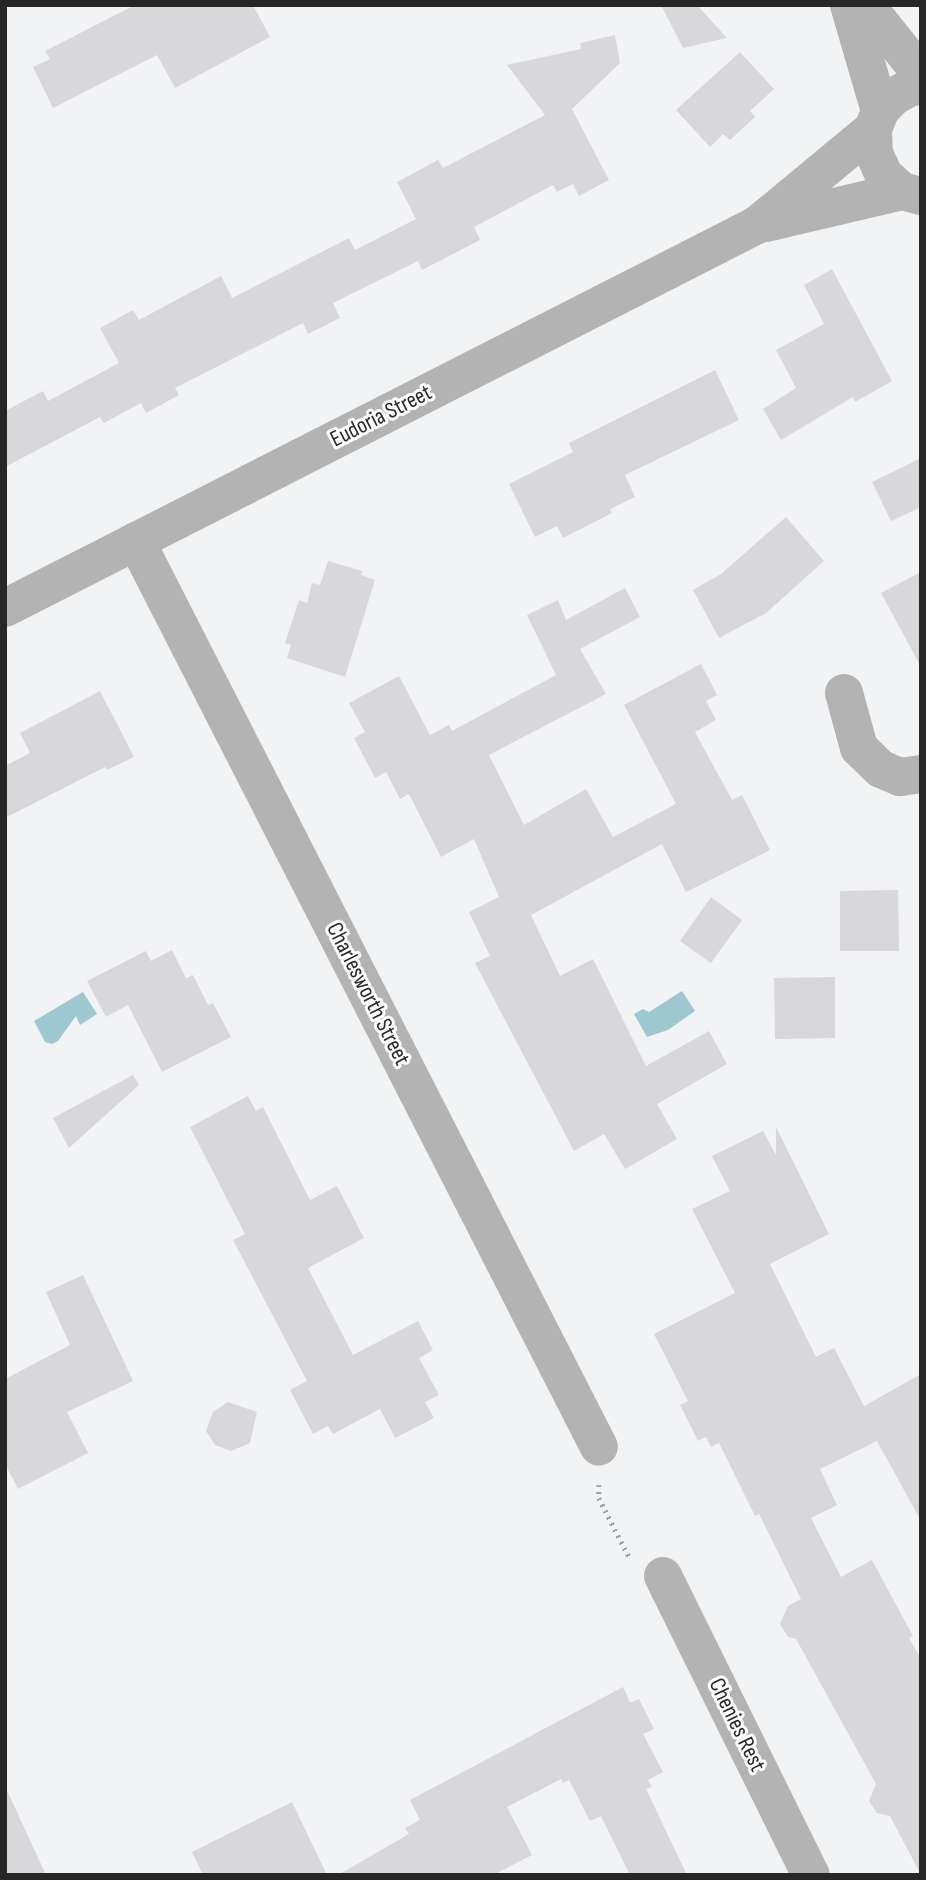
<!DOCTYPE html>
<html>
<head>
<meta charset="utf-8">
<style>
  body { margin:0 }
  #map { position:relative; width:926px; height:1880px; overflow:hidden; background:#f2f3f5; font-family:"Sofia Sans Condensed",sans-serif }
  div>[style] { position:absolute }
  .water>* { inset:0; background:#9dc8d0 }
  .building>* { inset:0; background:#d8d8db }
  .path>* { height:4.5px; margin-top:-2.25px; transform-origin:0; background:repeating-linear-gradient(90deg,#9fa0a1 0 2px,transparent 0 7px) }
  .minor>* { height:38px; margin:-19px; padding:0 19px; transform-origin:19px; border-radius:19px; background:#b2b3b2 }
  .tertiary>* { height:38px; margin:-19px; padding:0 19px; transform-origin:19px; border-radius:19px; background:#b2b3b2 }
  span { translate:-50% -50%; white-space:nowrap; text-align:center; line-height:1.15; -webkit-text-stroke:6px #fff; paint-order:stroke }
  .street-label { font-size:23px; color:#272728 }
  .frame { position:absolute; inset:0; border:7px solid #272728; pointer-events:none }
</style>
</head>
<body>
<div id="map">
  <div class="water">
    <i style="clip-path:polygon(682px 991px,695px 1011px,668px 1030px,647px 1037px,634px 1014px,643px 1009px,649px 1012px)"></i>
    <i style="clip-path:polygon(83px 992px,97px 1014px,80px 1025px,76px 1016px,58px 1041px,52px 1044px,45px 1042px,34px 1021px)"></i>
  </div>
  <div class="building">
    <i style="clip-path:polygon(135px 5px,253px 5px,270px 37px,175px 88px,157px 55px,53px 108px,33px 67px,50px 59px,45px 51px)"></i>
    <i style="clip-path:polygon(661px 5px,697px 5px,727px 38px,683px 48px)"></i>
    <i style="clip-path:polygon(615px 35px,620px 63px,572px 109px,609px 180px,579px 196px,573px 184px,557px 192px,553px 185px,474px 227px,480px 240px,422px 270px,418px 261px,333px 303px,340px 318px,308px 334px,303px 323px,175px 388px,179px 395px,146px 413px,141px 403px,104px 423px,100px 417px,5px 467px,5px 411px,43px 391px,48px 401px,119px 363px,100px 328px,133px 310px,139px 320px,221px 276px,232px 298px,349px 238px,355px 250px,416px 219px,397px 182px,438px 160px,443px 168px,545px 115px,507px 65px,581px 49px,580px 43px)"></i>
    <i style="clip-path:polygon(740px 52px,774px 89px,750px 111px,755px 117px,730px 140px,723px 134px,710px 147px,676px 110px)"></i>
    <i style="clip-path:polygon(832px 269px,892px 381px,855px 402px,853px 397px,781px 440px,763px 409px,796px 388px,776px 350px,824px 324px,804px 285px)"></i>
    <i style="clip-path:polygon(715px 370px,739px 420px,625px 475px,635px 497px,610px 509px,612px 513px,563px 538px,557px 526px,535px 537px,509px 484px,573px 452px,569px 443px)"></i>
    <i style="clip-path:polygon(921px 458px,921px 507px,891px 521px,872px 482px)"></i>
    <i style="clip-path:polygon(786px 517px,824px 561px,766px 613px,719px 638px,693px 590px,721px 574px)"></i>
    <i style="clip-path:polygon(328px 561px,362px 571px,361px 575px,375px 580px,345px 677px,287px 658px,291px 645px,285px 643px,299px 600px,307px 603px,312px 583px,320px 585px)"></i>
    <i style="clip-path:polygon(921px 572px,921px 667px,881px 593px)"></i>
    <i style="clip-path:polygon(625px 588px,640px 617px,580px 649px,606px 694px,489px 755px,524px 825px,586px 789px,613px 837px,676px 804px,624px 705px,701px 664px,717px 695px,706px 701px,716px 720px,695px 732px,732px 800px,742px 795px,770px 850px,686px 892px,662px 844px,531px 915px,560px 976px,593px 959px,646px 1066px,709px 1031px,727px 1064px,657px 1104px,677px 1139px,625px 1169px,604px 1134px,574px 1151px,475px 963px,490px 956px,469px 912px,499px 897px,474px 839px,441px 857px,409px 794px,400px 799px,386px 772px,375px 778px,354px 738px,365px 732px,349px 703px,399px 676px,430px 735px,449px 725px,452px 731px,556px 675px,527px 615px,558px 600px,566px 620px)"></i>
    <i style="clip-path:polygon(100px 691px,134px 757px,107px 770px,105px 767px,5px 818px,5px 766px,30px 753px,20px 733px)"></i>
    <i style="clip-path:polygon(898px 890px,899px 951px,840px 951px,840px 891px)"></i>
    <i style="clip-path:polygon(711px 897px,742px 920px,711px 963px,680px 941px)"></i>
    <i style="clip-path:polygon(172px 950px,186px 978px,193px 975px,208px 1005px,213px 1003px,231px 1037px,162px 1072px,128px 1005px,106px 1017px,87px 981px,146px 951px,151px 961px)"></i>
    <i style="clip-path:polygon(835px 977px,835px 1038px,775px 1039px,774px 978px)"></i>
    <i style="clip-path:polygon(133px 1075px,139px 1085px,69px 1148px,53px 1118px)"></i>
    <i style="clip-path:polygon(248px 1096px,256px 1111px,263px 1107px,310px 1200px,337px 1186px,364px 1238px,308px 1268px,353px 1355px,418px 1321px,433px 1350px,419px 1358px,439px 1395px,425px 1402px,434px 1418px,395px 1438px,380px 1409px,333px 1434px,328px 1426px,313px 1434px,290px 1390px,307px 1381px,233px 1240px,245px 1234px,190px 1127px)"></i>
    <i style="clip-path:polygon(776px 1127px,829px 1234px,770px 1264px,816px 1357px,834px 1348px,864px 1406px,921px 1374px,921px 1521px,877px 1441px,820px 1469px,837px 1505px,811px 1518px,841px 1577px,872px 1560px,913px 1636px,909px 1638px,921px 1659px,921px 1875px,890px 1816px,877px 1813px,869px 1801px,876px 1784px,796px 1639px,788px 1637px,780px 1624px,788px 1606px,801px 1599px,759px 1514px,755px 1516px,719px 1443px,711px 1447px,706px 1437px,698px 1441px,680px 1405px,688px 1401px,654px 1334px,735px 1293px,692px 1209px,730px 1191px,712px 1156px,763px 1131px,776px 1155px)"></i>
    <i style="clip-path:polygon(83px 1275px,133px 1381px,67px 1412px,88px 1453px,18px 1489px,5px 1464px,5px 1379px,70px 1345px,46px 1292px)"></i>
    <i style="clip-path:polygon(228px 1402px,257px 1412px,250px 1443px,231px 1451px,215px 1445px,206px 1431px,213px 1412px)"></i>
    <i style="clip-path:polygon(623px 1687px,630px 1703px,639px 1699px,654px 1729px,643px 1734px,663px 1772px,648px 1780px,652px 1787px,646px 1789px,687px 1875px,630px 1875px,601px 1816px,590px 1821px,569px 1780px,563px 1783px,561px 1779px,507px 1807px,532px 1855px,493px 1875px,338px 1875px,409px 1834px,405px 1828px,420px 1820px,410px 1800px)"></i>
    <i style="clip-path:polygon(5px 1786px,46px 1875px,5px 1875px)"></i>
    <i style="clip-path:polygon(292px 1802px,327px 1875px,203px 1875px,192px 1852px)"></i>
  </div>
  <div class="path">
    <i style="left:599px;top:1485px;width:13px;rotate:90deg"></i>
    <i style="left:599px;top:1498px;width:66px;rotate:63deg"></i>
  </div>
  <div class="minor">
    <i style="left:136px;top:541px;width:1017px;rotate:62.93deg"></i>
    <i style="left:844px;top:693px;width:57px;rotate:74.7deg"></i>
    <i style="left:859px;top:748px;width:30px;rotate:44deg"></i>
    <i style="left:881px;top:769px;width:21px;rotate:23deg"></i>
    <i style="left:900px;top:777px;width:21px;rotate:-8deg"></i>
    <i style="left:663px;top:1576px;width:334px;rotate:63.7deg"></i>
  </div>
  <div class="tertiary">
    <i style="left:849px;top:5px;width:110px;rotate:73.7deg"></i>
    <i style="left:866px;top:5px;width:88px;rotate:51.4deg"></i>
    <i style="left:921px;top:86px;width:10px;rotate:174deg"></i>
    <i style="left:911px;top:87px;width:21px;rotate:151deg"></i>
    <i style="left:893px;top:97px;width:19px;rotate:133deg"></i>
    <i style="left:880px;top:111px;width:19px;rotate:111deg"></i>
    <i style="left:873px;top:129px;width:24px;rotate:88deg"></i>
    <i style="left:874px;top:153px;width:24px;rotate:66deg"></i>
    <i style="left:884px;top:175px;width:24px;rotate:42deg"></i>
    <i style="left:902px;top:191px;width:20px;rotate:15deg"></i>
    <i style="left:766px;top:223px;width:140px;rotate:-13.2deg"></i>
    <i style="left:5px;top:608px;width:844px;rotate:-26.99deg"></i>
    <i style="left:757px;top:225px;width:151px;rotate:-39.6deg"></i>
  </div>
  <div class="street-label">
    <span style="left:381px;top:416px;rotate:-27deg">Eudoria Street</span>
    <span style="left:368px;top:994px;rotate:63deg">Charlesworth Street</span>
    <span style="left:737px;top:1725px;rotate:64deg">Chenies Rest</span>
  </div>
  <div class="frame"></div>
</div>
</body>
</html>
